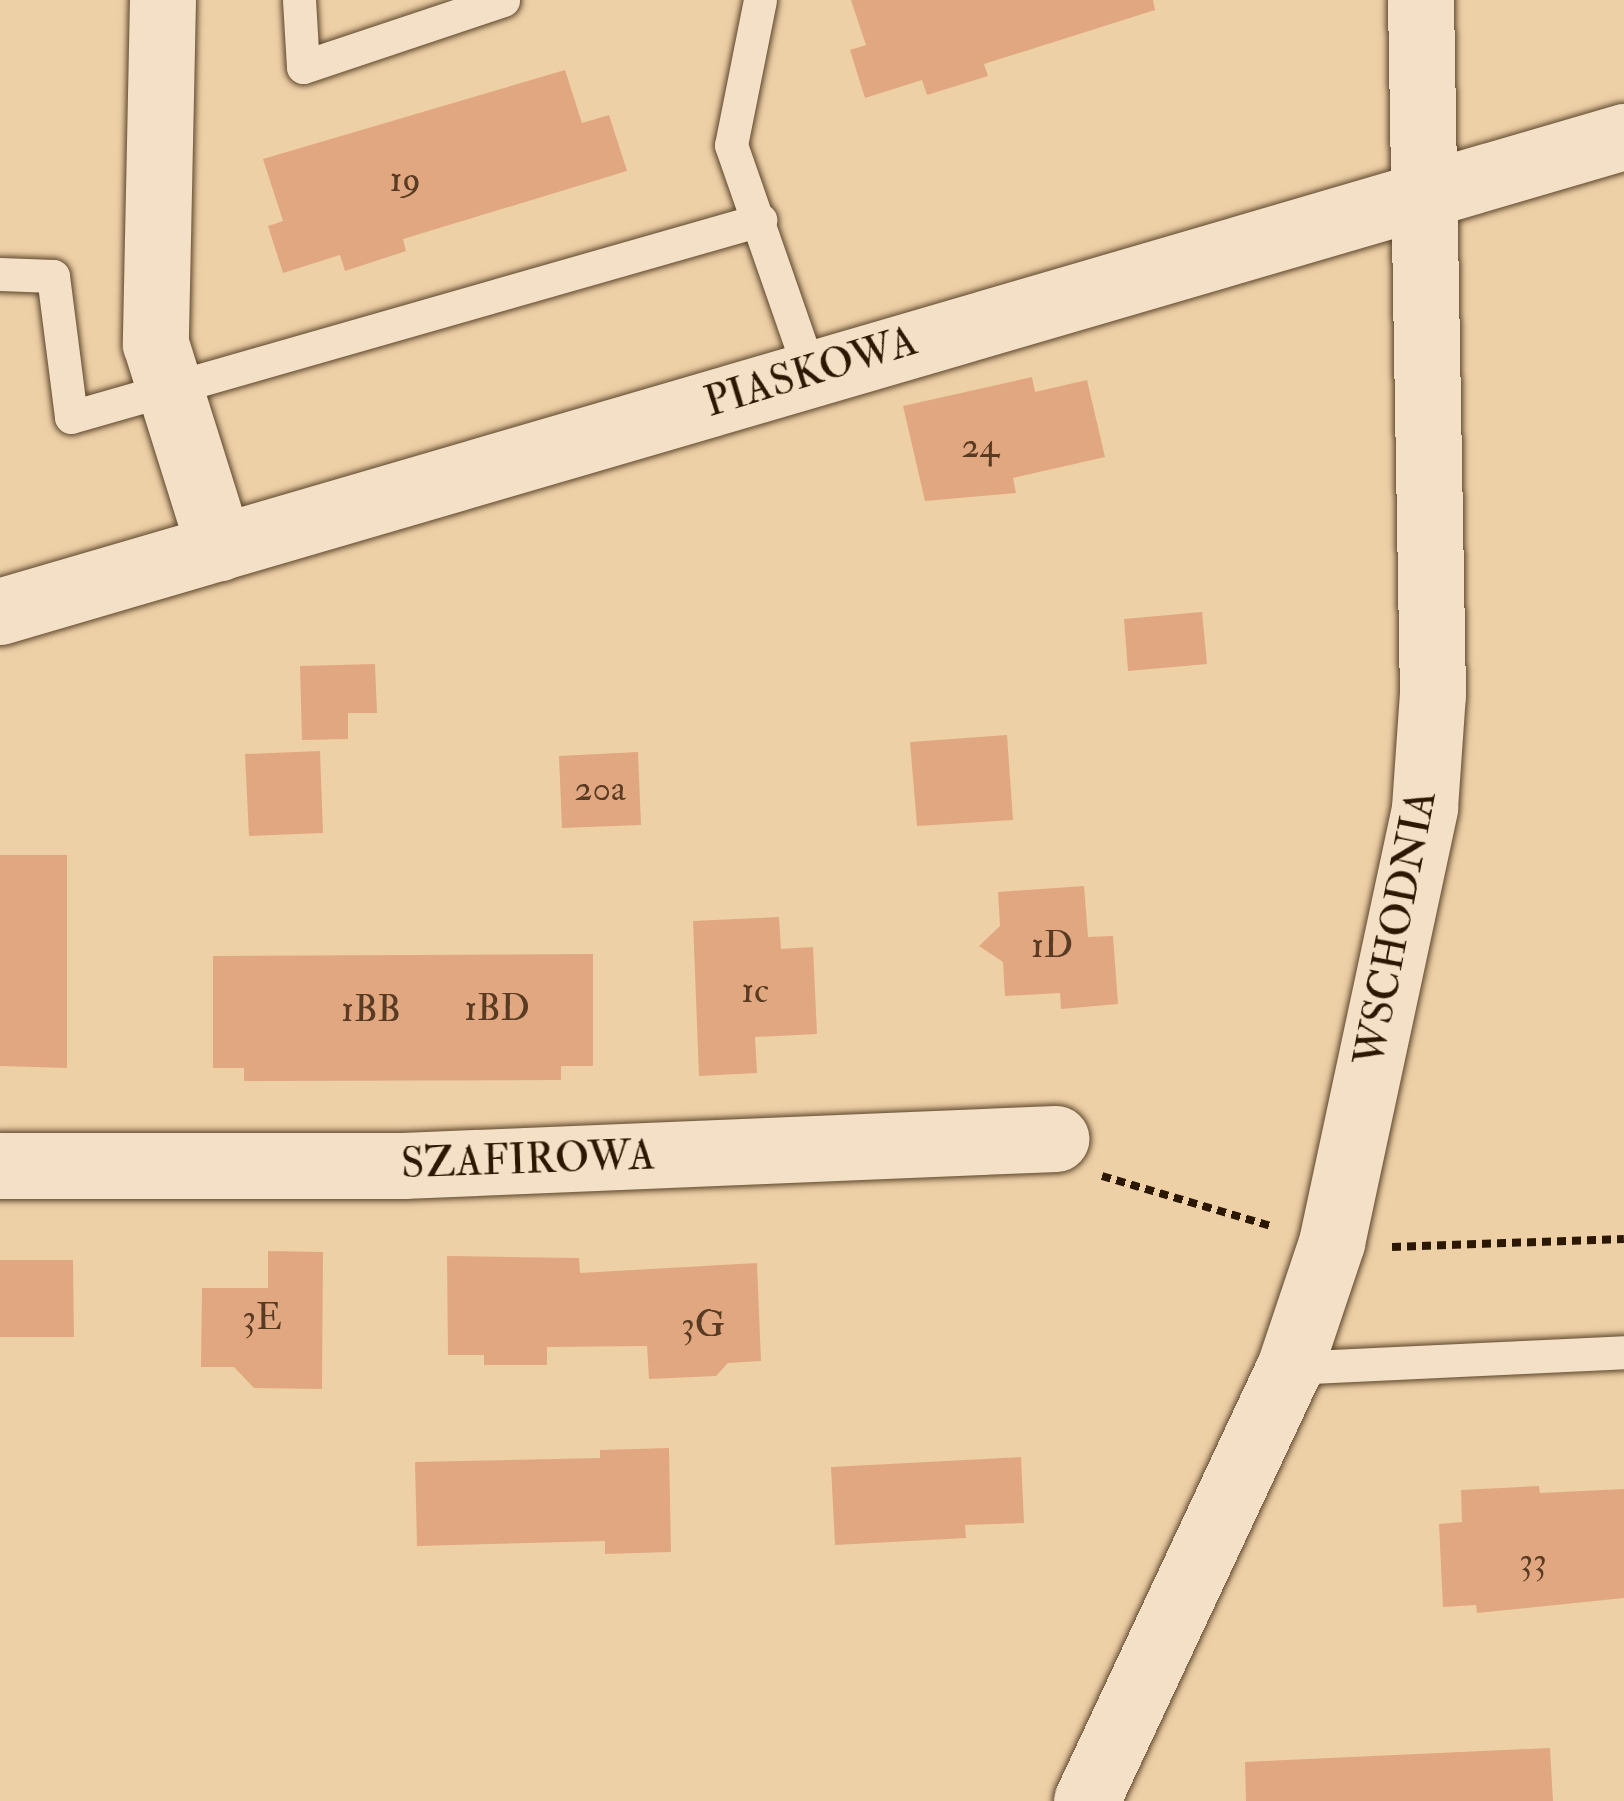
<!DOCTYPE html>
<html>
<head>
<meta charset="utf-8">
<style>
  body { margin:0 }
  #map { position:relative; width:1624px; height:1801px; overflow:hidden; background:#eed0a7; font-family:"IM FELL Double Pica",serif }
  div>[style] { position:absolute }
  .building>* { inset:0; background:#e1a781 }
  .path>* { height:8px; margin-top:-4px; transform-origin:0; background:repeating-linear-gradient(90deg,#2b1702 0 9px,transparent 0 15px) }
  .roads { filter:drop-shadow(0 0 3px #5c452b) drop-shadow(0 0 3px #5c452b) }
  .service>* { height:33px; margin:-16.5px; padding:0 16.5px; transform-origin:16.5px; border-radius:16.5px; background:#f4e0c6 }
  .minor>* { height:66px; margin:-33px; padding:0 33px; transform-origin:33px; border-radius:33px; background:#f4e0c6 }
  span { translate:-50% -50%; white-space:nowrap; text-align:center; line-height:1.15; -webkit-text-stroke:9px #f4e0c6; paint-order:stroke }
  .number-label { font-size:36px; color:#583b22 }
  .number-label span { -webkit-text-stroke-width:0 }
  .street-label { font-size:42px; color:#2b1702 }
</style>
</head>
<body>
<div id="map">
  <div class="building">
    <i style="clip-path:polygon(851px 0,1153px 0,1155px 10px,984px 64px,988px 76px,927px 95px,922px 80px,865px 98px,850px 50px,866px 45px)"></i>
    <i style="clip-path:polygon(565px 70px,582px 123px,609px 115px,627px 171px,403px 239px,406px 251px,345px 271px,340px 255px,283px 273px,268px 226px,283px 221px,263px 159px)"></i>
    <i style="clip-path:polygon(1032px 377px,1035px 392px,1087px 380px,1105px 457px,1013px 478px,1016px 493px,925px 501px,903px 406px)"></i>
    <i style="clip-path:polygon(1202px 612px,1207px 664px,1128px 671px,1124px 619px)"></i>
    <i style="clip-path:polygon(375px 664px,377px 713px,348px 713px,348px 739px,302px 740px,300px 666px)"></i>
    <i style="clip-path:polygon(1007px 735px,1013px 820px,917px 826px,910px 742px)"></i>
    <i style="clip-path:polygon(320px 751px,323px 833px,249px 836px,245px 754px)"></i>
    <i style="clip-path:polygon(638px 752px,641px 825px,562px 828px,559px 756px)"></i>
    <i style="clip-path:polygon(0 855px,67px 855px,67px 1068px,0 1066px)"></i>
    <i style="clip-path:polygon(1084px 886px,1088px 937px,1113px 936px,1118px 1004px,1061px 1009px,1060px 993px,1005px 996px,1003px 962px,979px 946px,1000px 926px,998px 892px)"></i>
    <i style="clip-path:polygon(779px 917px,781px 949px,813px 947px,817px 1034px,755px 1037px,757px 1073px,699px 1076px,693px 921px)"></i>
    <i style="clip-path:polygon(593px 954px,593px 1066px,561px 1066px,561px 1080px,244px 1081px,244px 1068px,213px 1068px,213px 956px)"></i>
    <i style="clip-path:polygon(268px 1251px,323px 1252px,322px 1389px,254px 1388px,234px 1367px,201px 1367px,202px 1288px,268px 1288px)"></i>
    <i style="clip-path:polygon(447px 1256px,579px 1258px,580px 1273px,757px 1263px,761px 1361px,728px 1363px,716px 1376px,649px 1379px,647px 1346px,547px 1347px,547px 1365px,484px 1365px,484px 1355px,448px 1355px)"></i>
    <i style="clip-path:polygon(0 1260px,73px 1260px,74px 1337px,0 1337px)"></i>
    <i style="clip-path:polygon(669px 1448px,671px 1552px,605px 1554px,605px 1541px,417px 1546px,415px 1462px,600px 1458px,600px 1450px)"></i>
    <i style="clip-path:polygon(1021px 1457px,1024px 1523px,965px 1525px,966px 1538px,835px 1545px,831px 1467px)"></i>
    <i style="clip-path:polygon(1539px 1486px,1540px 1493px,1624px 1489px,1624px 1598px,1477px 1613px,1476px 1605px,1443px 1607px,1439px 1524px,1462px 1522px,1461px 1490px)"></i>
    <i style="clip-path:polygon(1550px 1748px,1553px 1801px,1246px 1801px,1245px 1762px)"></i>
  </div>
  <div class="path">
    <i style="left:1102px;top:1176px;width:176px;rotate:16.5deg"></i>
    <i style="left:1392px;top:1247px;width:232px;rotate:-2deg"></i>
  </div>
  <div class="roads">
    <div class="service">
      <i style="left:299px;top:0;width:67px;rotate:86.6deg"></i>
      <i style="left:303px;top:67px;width:211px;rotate:-18.5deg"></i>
      <i style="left:760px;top:0;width:148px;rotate:101.3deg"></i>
      <i style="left:731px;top:145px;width:240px;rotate:70.8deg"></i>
      <i style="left:0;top:274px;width:53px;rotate:2.2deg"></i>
      <i style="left:53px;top:276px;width:142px;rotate:82.7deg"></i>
      <i style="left:71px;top:417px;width:717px;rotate:-15.96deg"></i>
      <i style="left:1290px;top:1368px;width:334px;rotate:-2.7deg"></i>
    </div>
    <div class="minor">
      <i style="left:163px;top:0;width:344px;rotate:91.2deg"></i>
      <i style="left:156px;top:344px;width:214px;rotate:72.6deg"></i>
      <i style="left:0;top:612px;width:1692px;rotate:-16.3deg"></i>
      <i style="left:0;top:1166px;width:403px"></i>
      <i style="left:403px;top:1166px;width:654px;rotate:-2.37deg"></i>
      <i style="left:1087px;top:1801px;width:478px;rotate:-64.9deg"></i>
      <i style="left:1290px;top:1368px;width:132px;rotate:-71.4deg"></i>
      <i style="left:1332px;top:1243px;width:445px;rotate:-77.9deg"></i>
      <i style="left:1425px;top:808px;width:113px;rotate:-86deg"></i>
      <i style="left:1433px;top:695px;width:695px;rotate:-90.99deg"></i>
    </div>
  </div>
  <div class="number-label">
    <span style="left:405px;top:180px">19</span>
    <span style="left:980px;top:446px">24</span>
    <span style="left:600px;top:789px">20a</span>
    <span style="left:1052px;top:946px">1D</span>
    <span style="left:755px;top:991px">1c</span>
    <span style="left:497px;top:1009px">1BD</span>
    <span style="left:371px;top:1010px">1BB</span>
    <span style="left:262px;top:1318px">3E</span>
    <span style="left:703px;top:1325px">3G</span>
    <span style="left:1533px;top:1561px">33</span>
  </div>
  <div class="street-label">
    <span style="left:811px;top:372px;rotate:-17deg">PIASKOWA</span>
    <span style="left:1396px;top:928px;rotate:-79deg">WSCHODNIA</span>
    <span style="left:528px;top:1160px;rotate:-2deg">SZAFIROWA</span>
  </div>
</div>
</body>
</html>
